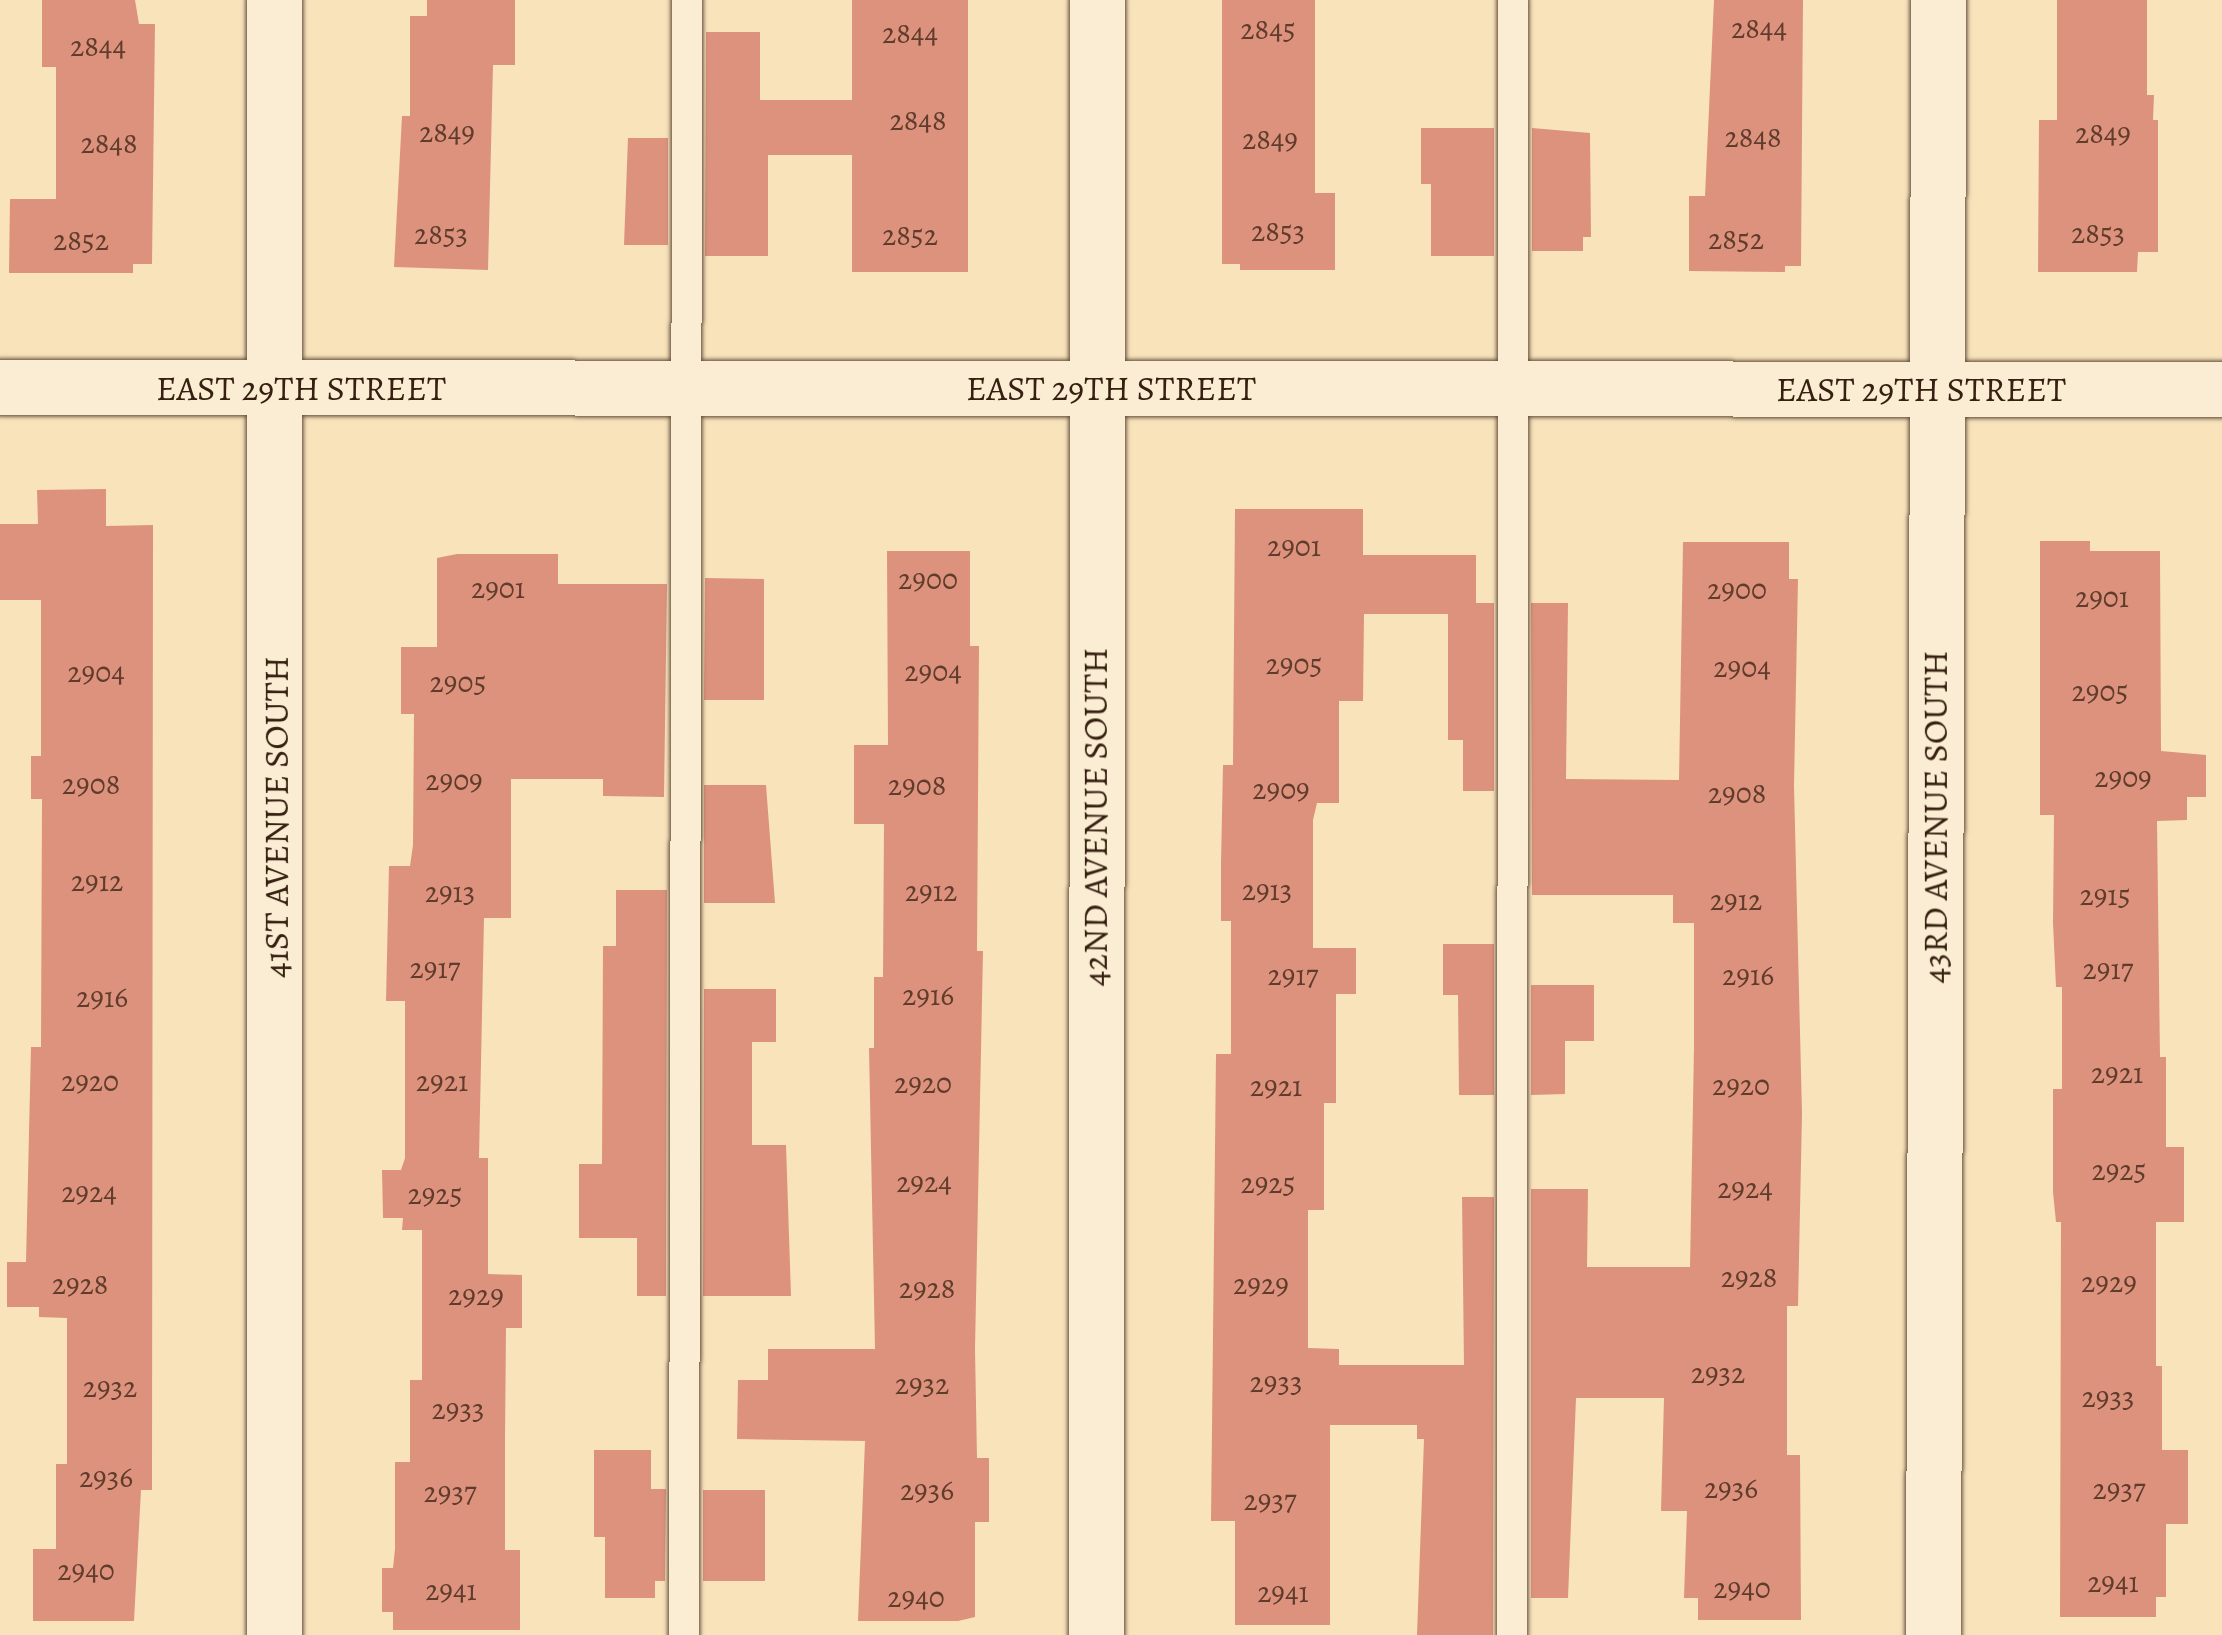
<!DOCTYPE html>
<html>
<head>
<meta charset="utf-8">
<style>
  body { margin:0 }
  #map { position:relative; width:2222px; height:1635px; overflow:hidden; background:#f8e3bb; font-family:Alegreya,serif }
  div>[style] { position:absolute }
  .building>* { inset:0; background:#dd927d }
  .roads { filter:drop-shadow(0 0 2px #67513c) drop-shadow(0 0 2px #67513c) }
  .service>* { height:30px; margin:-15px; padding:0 15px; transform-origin:15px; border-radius:15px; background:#faedd3 }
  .minor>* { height:55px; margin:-27.5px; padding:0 27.5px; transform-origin:27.5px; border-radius:27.5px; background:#faedd3 }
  span { translate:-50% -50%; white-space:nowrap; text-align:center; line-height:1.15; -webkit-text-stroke:8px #faedd3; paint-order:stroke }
  .number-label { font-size:30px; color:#603c2c }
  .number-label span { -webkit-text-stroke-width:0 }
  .street-label { font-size:35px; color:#372011 }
</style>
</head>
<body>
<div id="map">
  <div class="building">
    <i style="clip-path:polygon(42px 0,135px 0,139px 24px,155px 24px,152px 264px,133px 264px,133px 273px,9px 273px,10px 199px,56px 199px,56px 67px,42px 67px)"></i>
    <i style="clip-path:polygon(427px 0,515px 0,515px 65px,493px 65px,488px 270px,394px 267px,402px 116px,410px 116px,410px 16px,427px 16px)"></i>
    <i style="clip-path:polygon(852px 0,968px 0,968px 272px,852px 272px,852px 155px,768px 155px,768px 256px,705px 256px,706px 32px,760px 32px,760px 100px,852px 100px)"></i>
    <i style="clip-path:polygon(1222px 0,1315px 0,1315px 193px,1335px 193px,1335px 270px,1240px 270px,1240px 264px,1222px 264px)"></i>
    <i style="clip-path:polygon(1714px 0,1803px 0,1801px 266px,1785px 266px,1785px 272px,1689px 271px,1689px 196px,1705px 196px)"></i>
    <i style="clip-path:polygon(2057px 0,2147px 0,2147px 95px,2154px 95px,2153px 120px,2158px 120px,2158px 252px,2138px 252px,2137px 272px,2038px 272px,2039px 120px,2057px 120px)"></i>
    <i style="clip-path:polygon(1421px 128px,1494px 128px,1494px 256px,1431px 256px,1431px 184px,1421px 184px)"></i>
    <i style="clip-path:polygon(1532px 128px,1590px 133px,1591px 237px,1583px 237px,1583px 251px,1532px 251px)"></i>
    <i style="clip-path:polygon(628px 138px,668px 138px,668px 245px,624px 245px)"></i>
    <i style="clip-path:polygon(106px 489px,106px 526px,153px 525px,152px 1490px,141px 1490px,134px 1621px,33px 1621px,33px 1549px,56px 1549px,56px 1464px,67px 1464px,67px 1318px,39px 1317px,39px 1307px,7px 1307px,7px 1262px,26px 1262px,31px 1047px,41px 1047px,42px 799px,31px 799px,31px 756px,41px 756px,41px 600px,0 600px,0 524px,38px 524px,37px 490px)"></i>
    <i style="clip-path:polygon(1235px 509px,1363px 509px,1363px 555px,1476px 555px,1476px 603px,1494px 603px,1494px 791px,1463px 791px,1463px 740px,1448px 740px,1448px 614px,1364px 614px,1363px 701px,1339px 701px,1339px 803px,1317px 803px,1313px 820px,1313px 948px,1356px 948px,1356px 994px,1336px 994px,1336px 1103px,1324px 1103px,1324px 1210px,1308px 1210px,1308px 1348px,1339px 1349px,1339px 1365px,1464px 1365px,1462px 1197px,1494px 1197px,1493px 1635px,1417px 1635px,1424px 1439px,1417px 1439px,1417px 1425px,1330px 1425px,1330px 1625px,1235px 1625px,1235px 1521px,1211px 1521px,1216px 1054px,1231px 1054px,1231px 921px,1221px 921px,1221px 863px,1223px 765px,1233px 765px)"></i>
    <i style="clip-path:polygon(2040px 541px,2090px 541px,2090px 551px,2160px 551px,2161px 751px,2206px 755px,2206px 797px,2187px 797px,2187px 820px,2157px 821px,2160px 1057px,2166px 1057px,2166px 1147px,2184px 1147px,2184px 1222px,2156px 1222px,2156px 1366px,2162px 1366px,2162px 1450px,2188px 1450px,2188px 1524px,2166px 1524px,2166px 1597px,2156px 1597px,2156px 1617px,2060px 1617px,2061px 1222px,2056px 1222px,2053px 1192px,2053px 1089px,2062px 1089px,2062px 987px,2056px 987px,2053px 923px,2054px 815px,2040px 815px)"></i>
    <i style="clip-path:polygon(1683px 542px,1789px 542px,1789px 579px,1798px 579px,1794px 786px,1802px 1114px,1798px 1306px,1787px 1306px,1787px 1455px,1800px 1455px,1801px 1620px,1698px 1620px,1698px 1598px,1684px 1598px,1687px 1511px,1661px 1511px,1664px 1398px,1576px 1398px,1568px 1598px,1531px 1598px,1531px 1189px,1588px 1189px,1587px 1267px,1690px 1267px,1694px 1048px,1694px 923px,1673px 923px,1673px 895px,1532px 895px,1531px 603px,1568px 603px,1566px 779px,1679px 780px)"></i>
    <i style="clip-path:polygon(887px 551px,970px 551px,970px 646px,979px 646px,977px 951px,983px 951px,975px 1349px,977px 1458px,989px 1458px,989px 1522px,975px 1522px,975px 1617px,958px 1621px,858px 1621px,865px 1441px,737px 1439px,738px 1380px,768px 1380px,768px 1349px,875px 1349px,869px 1048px,874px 1048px,874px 977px,883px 977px,884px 824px,854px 824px,854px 745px,888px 745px)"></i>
    <i style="clip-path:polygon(457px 554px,558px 554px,558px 584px,667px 584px,664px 797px,603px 796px,603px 779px,511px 779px,511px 918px,484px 918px,479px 1158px,488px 1158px,488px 1274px,522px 1275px,522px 1328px,506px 1328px,505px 1438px,505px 1550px,520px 1550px,520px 1630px,393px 1630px,393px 1612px,382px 1612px,382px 1568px,393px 1568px,395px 1549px,395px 1462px,410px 1462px,410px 1380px,422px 1380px,422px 1230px,402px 1230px,403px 1218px,383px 1218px,382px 1170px,401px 1170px,405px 1158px,405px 1001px,386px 1001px,389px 866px,410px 866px,413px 845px,414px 714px,401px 714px,401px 647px,437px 647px,437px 558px)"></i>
    <i style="clip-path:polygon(705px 578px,764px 579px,764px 700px,704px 700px)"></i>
    <i style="clip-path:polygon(704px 785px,766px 785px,775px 903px,704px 903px)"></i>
    <i style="clip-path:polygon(616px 890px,667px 890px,666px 1296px,637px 1296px,637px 1238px,579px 1238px,579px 1164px,602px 1164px,603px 946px,616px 946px)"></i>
    <i style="clip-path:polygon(1443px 944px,1494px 944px,1494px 1095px,1459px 1095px,1458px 995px,1443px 995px)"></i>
    <i style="clip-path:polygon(1531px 985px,1594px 985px,1594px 1041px,1565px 1041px,1565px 1094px,1531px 1095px)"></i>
    <i style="clip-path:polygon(704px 989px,776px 989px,776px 1042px,752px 1042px,752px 1145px,786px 1145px,791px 1296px,703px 1296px)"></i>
    <i style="clip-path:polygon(594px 1450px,651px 1450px,651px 1489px,666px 1489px,665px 1581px,655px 1581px,655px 1598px,605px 1598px,605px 1537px,594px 1537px)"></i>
    <i style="clip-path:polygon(703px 1490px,765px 1490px,765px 1581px,703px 1581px)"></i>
  </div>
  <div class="roads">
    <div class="service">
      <i style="left:684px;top:1635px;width:1635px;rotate:-89.89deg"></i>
      <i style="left:1512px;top:1635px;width:1635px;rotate:-89.96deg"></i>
    </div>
    <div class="minor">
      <i style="left:274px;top:0;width:1635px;rotate:90deg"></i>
      <i style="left:0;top:387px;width:2222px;rotate:0.05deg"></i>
      <i style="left:1096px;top:1635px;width:1635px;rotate:-89.96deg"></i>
      <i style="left:1933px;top:1635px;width:1635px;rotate:-89.82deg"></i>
    </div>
  </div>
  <div class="number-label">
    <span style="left:1759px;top:28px">2844</span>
    <span style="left:1268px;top:29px">2845</span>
    <span style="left:910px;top:33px">2844</span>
    <span style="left:98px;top:46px">2844</span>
    <span style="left:918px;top:120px">2848</span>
    <span style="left:447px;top:132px">2849</span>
    <span style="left:2103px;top:133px">2849</span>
    <span style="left:1753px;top:137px">2848</span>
    <span style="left:1270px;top:139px">2849</span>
    <span style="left:109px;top:143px">2848</span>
    <span style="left:1278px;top:231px">2853</span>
    <span style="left:2098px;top:233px">2853</span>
    <span style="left:441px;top:234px">2853</span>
    <span style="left:910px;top:235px">2852</span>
    <span style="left:1736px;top:239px">2852</span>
    <span style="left:81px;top:240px">2852</span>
    <span style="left:1294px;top:546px">2901</span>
    <span style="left:928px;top:579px">2900</span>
    <span style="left:498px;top:588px">2901</span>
    <span style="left:1737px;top:589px">2900</span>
    <span style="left:2102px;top:597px">2901</span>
    <span style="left:1294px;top:664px">2905</span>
    <span style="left:1742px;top:667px">2904</span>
    <span style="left:933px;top:671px">2904</span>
    <span style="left:96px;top:672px">2904</span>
    <span style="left:458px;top:682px">2905</span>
    <span style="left:2100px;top:691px">2905</span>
    <span style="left:2123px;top:777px">2909</span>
    <span style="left:454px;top:780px">2909</span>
    <span style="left:91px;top:784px">2908</span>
    <span style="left:917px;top:785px">2908</span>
    <span style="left:1281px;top:789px">2909</span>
    <span style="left:1737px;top:793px">2908</span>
    <span style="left:97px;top:881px">2912</span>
    <span style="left:1267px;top:890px">2913</span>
    <span style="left:931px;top:891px">2912</span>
    <span style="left:450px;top:892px">2913</span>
    <span style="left:2105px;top:895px">2915</span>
    <span style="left:1736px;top:900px">2912</span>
    <span style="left:435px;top:968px">2917</span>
    <span style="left:2108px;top:969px">2917</span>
    <span style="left:1293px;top:975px">2917</span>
    <span style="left:1748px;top:975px">2916</span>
    <span style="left:928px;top:995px">2916</span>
    <span style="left:102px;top:997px">2916</span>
    <span style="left:2117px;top:1073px">2921</span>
    <span style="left:90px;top:1081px">2920</span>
    <span style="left:442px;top:1081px">2921</span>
    <span style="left:923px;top:1083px">2920</span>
    <span style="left:1741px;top:1085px">2920</span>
    <span style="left:1276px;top:1086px">2921</span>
    <span style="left:2119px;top:1170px">2925</span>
    <span style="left:924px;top:1182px">2924</span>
    <span style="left:1268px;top:1183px">2925</span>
    <span style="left:1745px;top:1188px">2924</span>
    <span style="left:89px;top:1192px">2924</span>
    <span style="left:435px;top:1194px">2925</span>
    <span style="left:1749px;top:1277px">2928</span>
    <span style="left:2109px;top:1282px">2929</span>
    <span style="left:80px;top:1284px">2928</span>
    <span style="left:1261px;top:1284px">2929</span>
    <span style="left:927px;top:1288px">2928</span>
    <span style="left:476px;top:1295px">2929</span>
    <span style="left:1718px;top:1373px">2932</span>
    <span style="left:1276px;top:1382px">2933</span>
    <span style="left:922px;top:1384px">2932</span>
    <span style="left:110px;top:1387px">2932</span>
    <span style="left:2108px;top:1397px">2933</span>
    <span style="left:458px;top:1409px">2933</span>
    <span style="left:106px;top:1477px">2936</span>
    <span style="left:1731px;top:1488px">2936</span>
    <span style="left:2119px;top:1489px">2937</span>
    <span style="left:927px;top:1490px">2936</span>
    <span style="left:450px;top:1492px">2937</span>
    <span style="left:1270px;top:1500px">2937</span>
    <span style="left:86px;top:1570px">2940</span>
    <span style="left:2113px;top:1582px">2941</span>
    <span style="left:1742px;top:1588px">2940</span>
    <span style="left:451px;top:1590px">2941</span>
    <span style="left:1283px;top:1592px">2941</span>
    <span style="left:916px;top:1597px">2940</span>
  </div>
  <div class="street-label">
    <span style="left:301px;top:388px">EAST 29TH STREET</span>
    <span style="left:1111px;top:388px">EAST 29TH STREET</span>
    <span style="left:1921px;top:389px">EAST 29TH STREET</span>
    <span style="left:276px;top:817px;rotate:-90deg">41ST AVENUE SOUTH</span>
    <span style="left:1095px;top:817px;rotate:-90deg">42ND AVENUE SOUTH</span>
    <span style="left:1935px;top:817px;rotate:-90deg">43RD AVENUE SOUTH</span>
  </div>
</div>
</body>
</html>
